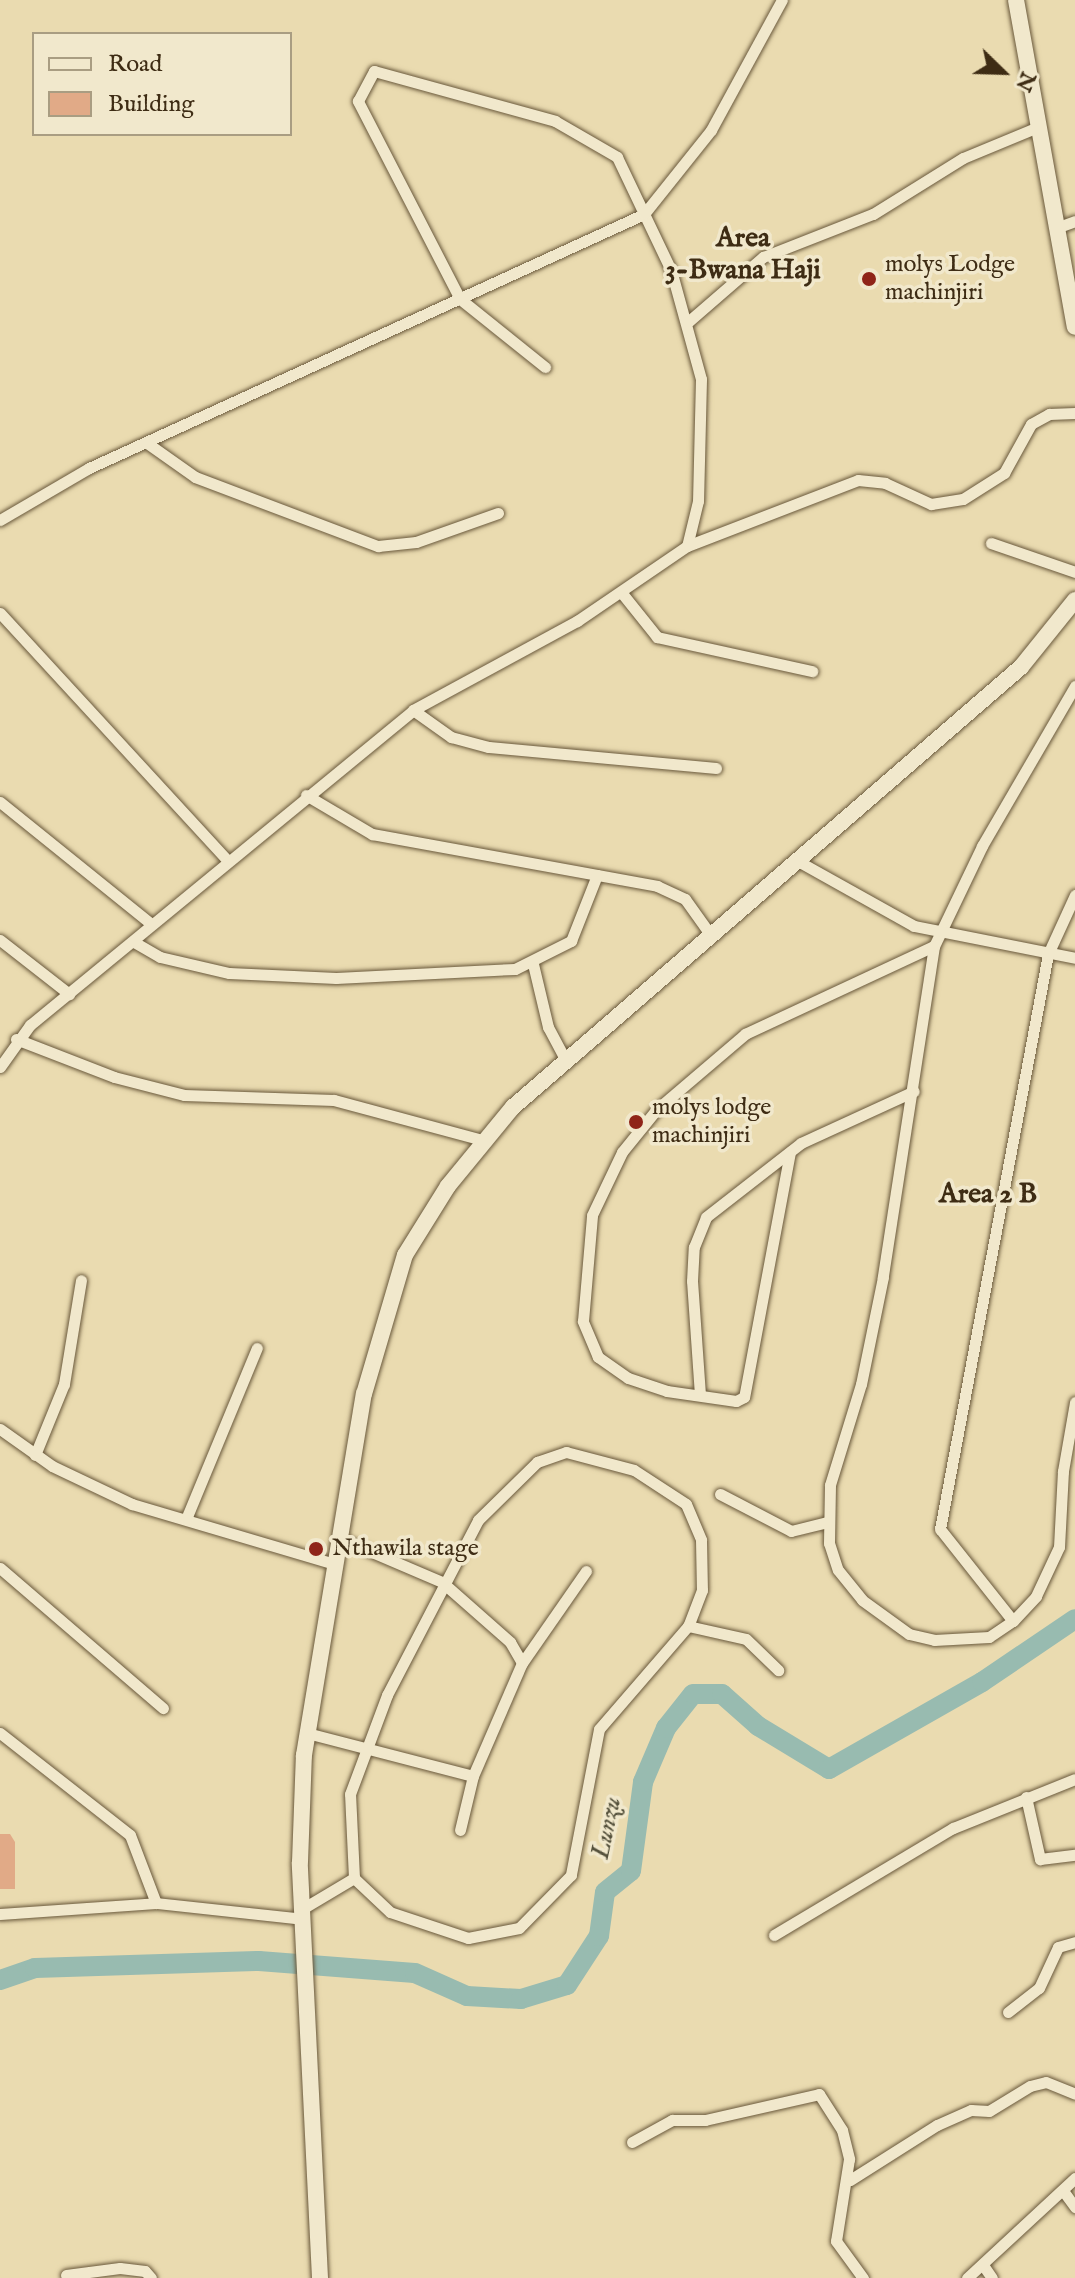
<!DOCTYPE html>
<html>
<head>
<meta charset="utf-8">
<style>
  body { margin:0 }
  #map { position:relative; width:1075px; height:2278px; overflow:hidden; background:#eadbb0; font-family:"IM FELL English",serif }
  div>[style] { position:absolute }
  .river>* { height:20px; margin:-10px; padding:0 10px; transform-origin:10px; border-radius:10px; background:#98bbb0 }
  .building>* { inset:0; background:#e1aa87 }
  .roads { filter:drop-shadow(0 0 2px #69583b) drop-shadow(0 0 2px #69583b) }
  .street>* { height:11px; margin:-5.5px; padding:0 5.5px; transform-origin:5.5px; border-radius:5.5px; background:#f1e8cc }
  .secondary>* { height:16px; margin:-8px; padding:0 8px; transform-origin:8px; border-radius:8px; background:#f1e8cc }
  .dots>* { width:22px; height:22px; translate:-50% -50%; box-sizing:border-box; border:4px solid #f1e8cc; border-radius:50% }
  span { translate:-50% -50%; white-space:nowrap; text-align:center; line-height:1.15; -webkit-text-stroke:7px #f1e8cc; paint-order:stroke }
  .poi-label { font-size:24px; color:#3e2c14 }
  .left { translate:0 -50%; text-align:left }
  .water-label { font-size:26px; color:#54503b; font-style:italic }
  .quarter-label { font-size:28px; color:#3e2c14; font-weight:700 }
  .legend { position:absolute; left:32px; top:32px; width:260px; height:104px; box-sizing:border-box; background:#f1e8cc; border:2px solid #a99d82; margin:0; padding:10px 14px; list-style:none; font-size:24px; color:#3e2c14 }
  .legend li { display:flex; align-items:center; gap:16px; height:40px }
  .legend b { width:40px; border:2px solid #a99d82 }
  .north { position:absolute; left:963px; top:32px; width:80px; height:80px; -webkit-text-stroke:6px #f1e8cc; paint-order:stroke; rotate:113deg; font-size:22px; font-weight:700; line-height:32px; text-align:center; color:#3e2c14 }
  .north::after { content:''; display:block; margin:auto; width:28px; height:36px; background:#3e2c14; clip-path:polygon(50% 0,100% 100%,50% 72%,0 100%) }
</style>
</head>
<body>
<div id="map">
  <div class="river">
    <i style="left:0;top:1980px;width:37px;rotate:-19deg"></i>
    <i style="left:35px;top:1968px;width:224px;rotate:-1.8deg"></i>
    <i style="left:259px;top:1961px;width:156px;rotate:4.4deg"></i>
    <i style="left:415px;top:1973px;width:57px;rotate:23.9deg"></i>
    <i style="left:467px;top:1996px;width:54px;rotate:3.2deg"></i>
    <i style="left:521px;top:1999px;width:48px;rotate:-16.9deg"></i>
    <i style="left:567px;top:1985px;width:59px;rotate:-56.9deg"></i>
    <i style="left:599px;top:1936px;width:44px;rotate:-82.2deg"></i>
    <i style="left:605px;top:1892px;width:33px;rotate:-39deg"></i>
    <i style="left:631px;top:1871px;width:90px;rotate:-82.3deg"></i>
    <i style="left:643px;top:1782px;width:59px;rotate:-66.9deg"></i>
    <i style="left:666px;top:1728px;width:43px;rotate:-51.5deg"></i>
    <i style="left:693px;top:1694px;width:29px"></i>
    <i style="left:722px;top:1694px;width:48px;rotate:41.6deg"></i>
    <i style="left:758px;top:1726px;width:83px;rotate:31.2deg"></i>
    <i style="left:829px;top:1769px;width:176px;rotate:-29.6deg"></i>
    <i style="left:982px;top:1682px;width:112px;rotate:-34.1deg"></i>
  </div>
  <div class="building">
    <i style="clip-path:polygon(0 1834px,10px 1834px,15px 1842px,15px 1889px,0 1889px)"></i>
  </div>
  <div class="roads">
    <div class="street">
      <i style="left:1056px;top:228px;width:20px;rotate:-20deg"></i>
      <i style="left:689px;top:321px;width:98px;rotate:-40.9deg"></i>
      <i style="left:763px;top:257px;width:118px;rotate:-21.4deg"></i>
      <i style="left:873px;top:214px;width:106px;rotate:-31.9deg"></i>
      <i style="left:963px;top:158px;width:81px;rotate:-22.5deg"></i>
      <i style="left:545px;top:367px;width:109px;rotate:-141.3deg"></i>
      <i style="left:460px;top:299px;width:223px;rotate:-117.3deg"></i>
      <i style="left:358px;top:101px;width:34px;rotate:-62deg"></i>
      <i style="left:374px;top:71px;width:188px;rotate:15.4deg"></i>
      <i style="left:555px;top:121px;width:72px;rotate:30.1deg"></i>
      <i style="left:617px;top:157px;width:125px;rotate:64.5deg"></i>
      <i style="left:671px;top:270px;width:113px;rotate:74.6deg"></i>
      <i style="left:701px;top:379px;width:122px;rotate:91.4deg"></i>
      <i style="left:698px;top:501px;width:46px;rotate:103.7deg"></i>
      <i style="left:147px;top:443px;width:59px;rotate:35.3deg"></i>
      <i style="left:195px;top:477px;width:196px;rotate:20.7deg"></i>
      <i style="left:378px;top:546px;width:38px;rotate:-6deg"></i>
      <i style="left:416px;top:542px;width:87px;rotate:-19.5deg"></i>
      <i style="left:0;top:520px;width:103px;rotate:-30.3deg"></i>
      <i style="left:89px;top:468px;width:610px;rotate:-24.59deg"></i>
      <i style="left:644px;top:214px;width:107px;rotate:-51.4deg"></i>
      <i style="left:711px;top:130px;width:148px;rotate:-61.4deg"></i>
      <i style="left:991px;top:543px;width:89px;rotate:19deg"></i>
      <i style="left:621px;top:592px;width:58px;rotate:51.3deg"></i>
      <i style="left:657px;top:637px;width:159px;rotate:12.4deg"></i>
      <i style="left:0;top:613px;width:334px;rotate:47.4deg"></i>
      <i style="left:1075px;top:686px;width:185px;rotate:120.2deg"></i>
      <i style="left:982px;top:846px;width:111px;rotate:115.6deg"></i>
      <i style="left:934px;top:946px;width:335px;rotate:98.8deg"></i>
      <i style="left:883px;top:1277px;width:109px;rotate:101.6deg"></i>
      <i style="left:861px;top:1384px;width:106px;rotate:107.1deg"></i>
      <i style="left:830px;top:1485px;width:58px;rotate:91deg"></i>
      <i style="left:829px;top:1543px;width:28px;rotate:72deg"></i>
      <i style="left:838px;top:1570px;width:38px;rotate:51deg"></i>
      <i style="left:862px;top:1600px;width:58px;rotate:35.9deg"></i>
      <i style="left:909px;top:1634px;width:26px;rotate:13deg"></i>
      <i style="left:934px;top:1640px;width:55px;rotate:-3.1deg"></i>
      <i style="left:989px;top:1637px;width:29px;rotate:-34deg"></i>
      <i style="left:1013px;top:1621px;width:34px;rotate:-47deg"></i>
      <i style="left:1036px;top:1596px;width:54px;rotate:-64.9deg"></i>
      <i style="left:1059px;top:1547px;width:76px;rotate:-87deg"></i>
      <i style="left:1063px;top:1471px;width:70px;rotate:-80.1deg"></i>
      <i style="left:413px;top:710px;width:47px;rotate:35.4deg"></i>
      <i style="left:451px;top:737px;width:39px;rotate:15deg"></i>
      <i style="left:489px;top:747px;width:228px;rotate:5.3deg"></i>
      <i style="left:306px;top:795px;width:77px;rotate:30.6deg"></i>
      <i style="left:372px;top:834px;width:290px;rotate:10.3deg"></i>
      <i style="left:657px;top:886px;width:31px;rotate:25deg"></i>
      <i style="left:685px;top:899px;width:43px;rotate:54.5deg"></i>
      <i style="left:0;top:802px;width:194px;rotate:38.9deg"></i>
      <i style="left:796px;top:860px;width:135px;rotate:29.2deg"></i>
      <i style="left:914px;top:926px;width:164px;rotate:11.2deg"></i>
      <i style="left:0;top:940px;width:88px;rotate:38deg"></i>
      <i style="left:134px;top:942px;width:30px;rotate:30deg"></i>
      <i style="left:160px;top:957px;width:71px;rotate:13.1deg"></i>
      <i style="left:229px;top:973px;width:107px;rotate:2.7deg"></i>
      <i style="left:336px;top:978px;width:179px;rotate:-2.9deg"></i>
      <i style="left:515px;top:969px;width:63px;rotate:-26.6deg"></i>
      <i style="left:571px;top:941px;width:71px;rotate:-68.5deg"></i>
      <i style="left:533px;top:964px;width:65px;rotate:76.6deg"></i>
      <i style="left:548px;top:1027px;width:36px;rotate:62deg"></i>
      <i style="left:16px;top:1039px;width:105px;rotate:21.2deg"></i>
      <i style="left:114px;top:1077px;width:72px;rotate:14.4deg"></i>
      <i style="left:184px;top:1095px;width:150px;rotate:1.9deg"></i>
      <i style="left:334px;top:1100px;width:153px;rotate:15.1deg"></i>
      <i style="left:0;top:1067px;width:52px;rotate:-54.5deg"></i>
      <i style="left:30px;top:1025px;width:496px;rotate:-39.4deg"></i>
      <i style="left:413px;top:710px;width:187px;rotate:-28.5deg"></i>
      <i style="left:577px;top:621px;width:133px;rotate:-34.3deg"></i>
      <i style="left:687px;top:546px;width:183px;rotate:-21.1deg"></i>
      <i style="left:858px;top:480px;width:27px;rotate:6deg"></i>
      <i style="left:885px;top:483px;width:51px;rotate:24.5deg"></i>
      <i style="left:931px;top:504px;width:32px;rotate:-9deg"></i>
      <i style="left:963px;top:499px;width:49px;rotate:-32.4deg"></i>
      <i style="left:1004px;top:473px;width:56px;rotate:-61.1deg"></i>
      <i style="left:1031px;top:424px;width:21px;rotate:-29deg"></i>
      <i style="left:1049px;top:414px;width:26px;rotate:-2deg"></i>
      <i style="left:790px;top:1152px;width:249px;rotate:100.6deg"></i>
      <i style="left:744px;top:1397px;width:9px;rotate:153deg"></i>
      <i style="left:736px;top:1401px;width:70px;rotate:-171.8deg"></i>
      <i style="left:667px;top:1391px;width:41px;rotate:-161.6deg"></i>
      <i style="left:628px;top:1378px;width:37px;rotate:-145deg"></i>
      <i style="left:598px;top:1357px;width:39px;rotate:-113deg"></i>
      <i style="left:583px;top:1321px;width:106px;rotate:-85.1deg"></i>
      <i style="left:592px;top:1215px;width:70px;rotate:-64.5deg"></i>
      <i style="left:622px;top:1152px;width:55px;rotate:-50.9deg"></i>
      <i style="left:657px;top:1109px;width:116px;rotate:-40.4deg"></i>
      <i style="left:745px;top:1034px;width:208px;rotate:-25deg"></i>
      <i style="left:700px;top:1395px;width:114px;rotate:-94deg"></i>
      <i style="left:692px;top:1281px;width:34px;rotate:-87deg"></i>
      <i style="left:694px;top:1247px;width:32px;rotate:-68deg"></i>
      <i style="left:706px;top:1217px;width:120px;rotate:-37.9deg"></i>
      <i style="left:801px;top:1143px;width:124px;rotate:-24.7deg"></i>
      <i style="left:0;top:1429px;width:64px;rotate:35.4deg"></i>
      <i style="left:52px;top:1466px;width:89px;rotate:25.4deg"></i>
      <i style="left:132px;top:1504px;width:211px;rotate:16.5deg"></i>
      <i style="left:566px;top:1452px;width:70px;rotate:14.8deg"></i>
      <i style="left:634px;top:1470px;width:62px;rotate:33.2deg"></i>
      <i style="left:686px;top:1504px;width:39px;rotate:67deg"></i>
      <i style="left:701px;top:1540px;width:50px;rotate:88.9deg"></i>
      <i style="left:702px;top:1590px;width:39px;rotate:111deg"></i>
      <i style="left:688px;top:1626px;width:136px;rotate:130.8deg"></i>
      <i style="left:599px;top:1729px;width:149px;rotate:100.9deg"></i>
      <i style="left:571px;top:1875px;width:74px;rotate:134.5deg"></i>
      <i style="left:519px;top:1928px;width:52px;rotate:168.9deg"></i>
      <i style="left:468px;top:1938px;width:82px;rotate:-161.6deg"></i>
      <i style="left:390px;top:1912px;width:50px;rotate:-136.6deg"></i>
      <i style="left:354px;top:1878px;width:84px;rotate:-92.7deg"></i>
      <i style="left:350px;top:1794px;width:106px;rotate:-69.5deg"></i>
      <i style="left:387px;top:1695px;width:197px;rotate:-62.5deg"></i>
      <i style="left:478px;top:1520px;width:83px;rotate:-44.5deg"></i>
      <i style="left:537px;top:1462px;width:31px;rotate:-19deg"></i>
      <i style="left:35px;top:1455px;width:77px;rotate:-67.8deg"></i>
      <i style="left:64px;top:1384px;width:105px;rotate:-80.7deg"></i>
      <i style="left:720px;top:1494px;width:80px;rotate:27.5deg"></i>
      <i style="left:791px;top:1531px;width:37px;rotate:-14deg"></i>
      <i style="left:186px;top:1519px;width:185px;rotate:-67.5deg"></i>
      <i style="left:339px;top:1538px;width:112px;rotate:23.1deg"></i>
      <i style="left:442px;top:1582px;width:91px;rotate:41.4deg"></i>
      <i style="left:510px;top:1642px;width:24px;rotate:60deg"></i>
      <i style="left:0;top:1568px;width:215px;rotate:40.7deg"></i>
      <i style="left:1013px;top:1621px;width:117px;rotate:-128.4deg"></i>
      <i style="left:940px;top:1529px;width:585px;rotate:-79.36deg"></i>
      <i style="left:1048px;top:954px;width:65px;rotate:-65.4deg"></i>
      <i style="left:688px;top:1626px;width:59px;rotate:12.6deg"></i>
      <i style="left:746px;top:1639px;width:45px;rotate:44.1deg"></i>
      <i style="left:0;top:1733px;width:165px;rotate:38.1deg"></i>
      <i style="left:130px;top:1835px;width:73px;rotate:69.1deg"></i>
      <i style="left:307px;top:1733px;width:171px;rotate:14.5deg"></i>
      <i style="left:1026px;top:1797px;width:64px;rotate:77.3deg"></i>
      <i style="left:1040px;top:1859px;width:35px;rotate:-7deg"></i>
      <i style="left:460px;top:1830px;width:56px;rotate:-76.5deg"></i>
      <i style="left:473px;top:1776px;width:123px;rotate:-66.6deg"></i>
      <i style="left:522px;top:1663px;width:112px;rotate:-55.2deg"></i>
      <i style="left:302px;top:1909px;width:61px;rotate:-30.8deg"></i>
      <i style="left:0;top:1914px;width:156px;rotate:-4deg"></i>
      <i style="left:156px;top:1903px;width:148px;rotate:6.2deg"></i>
      <i style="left:774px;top:1935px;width:209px;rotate:-30.9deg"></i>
      <i style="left:953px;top:1828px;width:131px;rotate:-21.9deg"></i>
      <i style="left:1008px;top:2012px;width:39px;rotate:-38deg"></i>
      <i style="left:1039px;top:1988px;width:45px;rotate:-65.1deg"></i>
      <i style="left:1058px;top:1947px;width:18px;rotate:-16deg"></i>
      <i style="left:632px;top:2142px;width:46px;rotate:-28.8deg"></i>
      <i style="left:672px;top:2120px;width:33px"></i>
      <i style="left:705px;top:2120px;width:117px;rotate:-12.8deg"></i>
      <i style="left:819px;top:2094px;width:43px;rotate:57.4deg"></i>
      <i style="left:842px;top:2130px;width:30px;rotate:76deg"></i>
      <i style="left:849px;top:2159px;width:83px;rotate:99deg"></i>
      <i style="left:836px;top:2241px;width:46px;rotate:53.9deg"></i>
      <i style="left:850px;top:2180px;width:103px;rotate:-32.3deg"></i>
      <i style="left:937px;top:2125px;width:37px;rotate:-24deg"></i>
      <i style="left:971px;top:2110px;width:18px;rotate:3deg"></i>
      <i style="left:989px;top:2111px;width:48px;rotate:-31.4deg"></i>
      <i style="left:1030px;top:2086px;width:16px;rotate:-14deg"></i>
      <i style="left:1046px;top:2082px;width:31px;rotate:22deg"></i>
      <i style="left:1064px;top:2192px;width:19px;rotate:54deg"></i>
      <i style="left:985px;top:2268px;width:12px;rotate:55deg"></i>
      <i style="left:66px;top:2275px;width:54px;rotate:-7.4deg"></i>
      <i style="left:120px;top:2268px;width:25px;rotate:7deg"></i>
      <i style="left:145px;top:2271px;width:9px;rotate:49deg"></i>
      <i style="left:967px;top:2278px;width:147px;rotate:-42.8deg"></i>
    </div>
    <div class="secondary">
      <i style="left:1016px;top:0;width:332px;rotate:79.8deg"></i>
      <i style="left:320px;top:2278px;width:416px;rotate:-92.8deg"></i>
      <i style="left:300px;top:1862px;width:107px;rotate:-87.9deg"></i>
      <i style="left:304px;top:1755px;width:366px;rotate:-80.6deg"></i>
      <i style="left:364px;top:1394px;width:145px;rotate:-73.6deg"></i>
      <i style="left:405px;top:1255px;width:81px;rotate:-58.1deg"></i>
      <i style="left:448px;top:1186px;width:102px;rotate:-50.6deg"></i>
      <i style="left:513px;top:1107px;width:672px;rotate:-40.9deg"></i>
      <i style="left:1021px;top:667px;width:86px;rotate:-51.1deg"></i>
    </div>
  </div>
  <div class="dots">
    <i style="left:869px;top:279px;background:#8f2418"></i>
    <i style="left:636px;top:1122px;background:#8f2418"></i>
    <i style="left:316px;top:1549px;background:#8f2418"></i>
  </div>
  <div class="poi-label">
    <span class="left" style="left:885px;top:279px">molys Lodge<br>machinjiri</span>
    <span class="left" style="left:652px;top:1122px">molys lodge<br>machinjiri</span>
    <span class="left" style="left:332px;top:1549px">Nthawila stage</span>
  </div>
  <div class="water-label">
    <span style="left:607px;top:1828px;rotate:-78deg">Lunzu</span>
  </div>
  <div class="quarter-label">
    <span style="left:743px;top:255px">Area<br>3-Bwana Haji</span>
    <span style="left:988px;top:1195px">Area 2 B</span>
  </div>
  <ul class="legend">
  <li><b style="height:10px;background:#f1e8cc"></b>Road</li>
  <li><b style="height:22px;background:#e1aa87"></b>Building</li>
  </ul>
  <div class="north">N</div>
</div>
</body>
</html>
